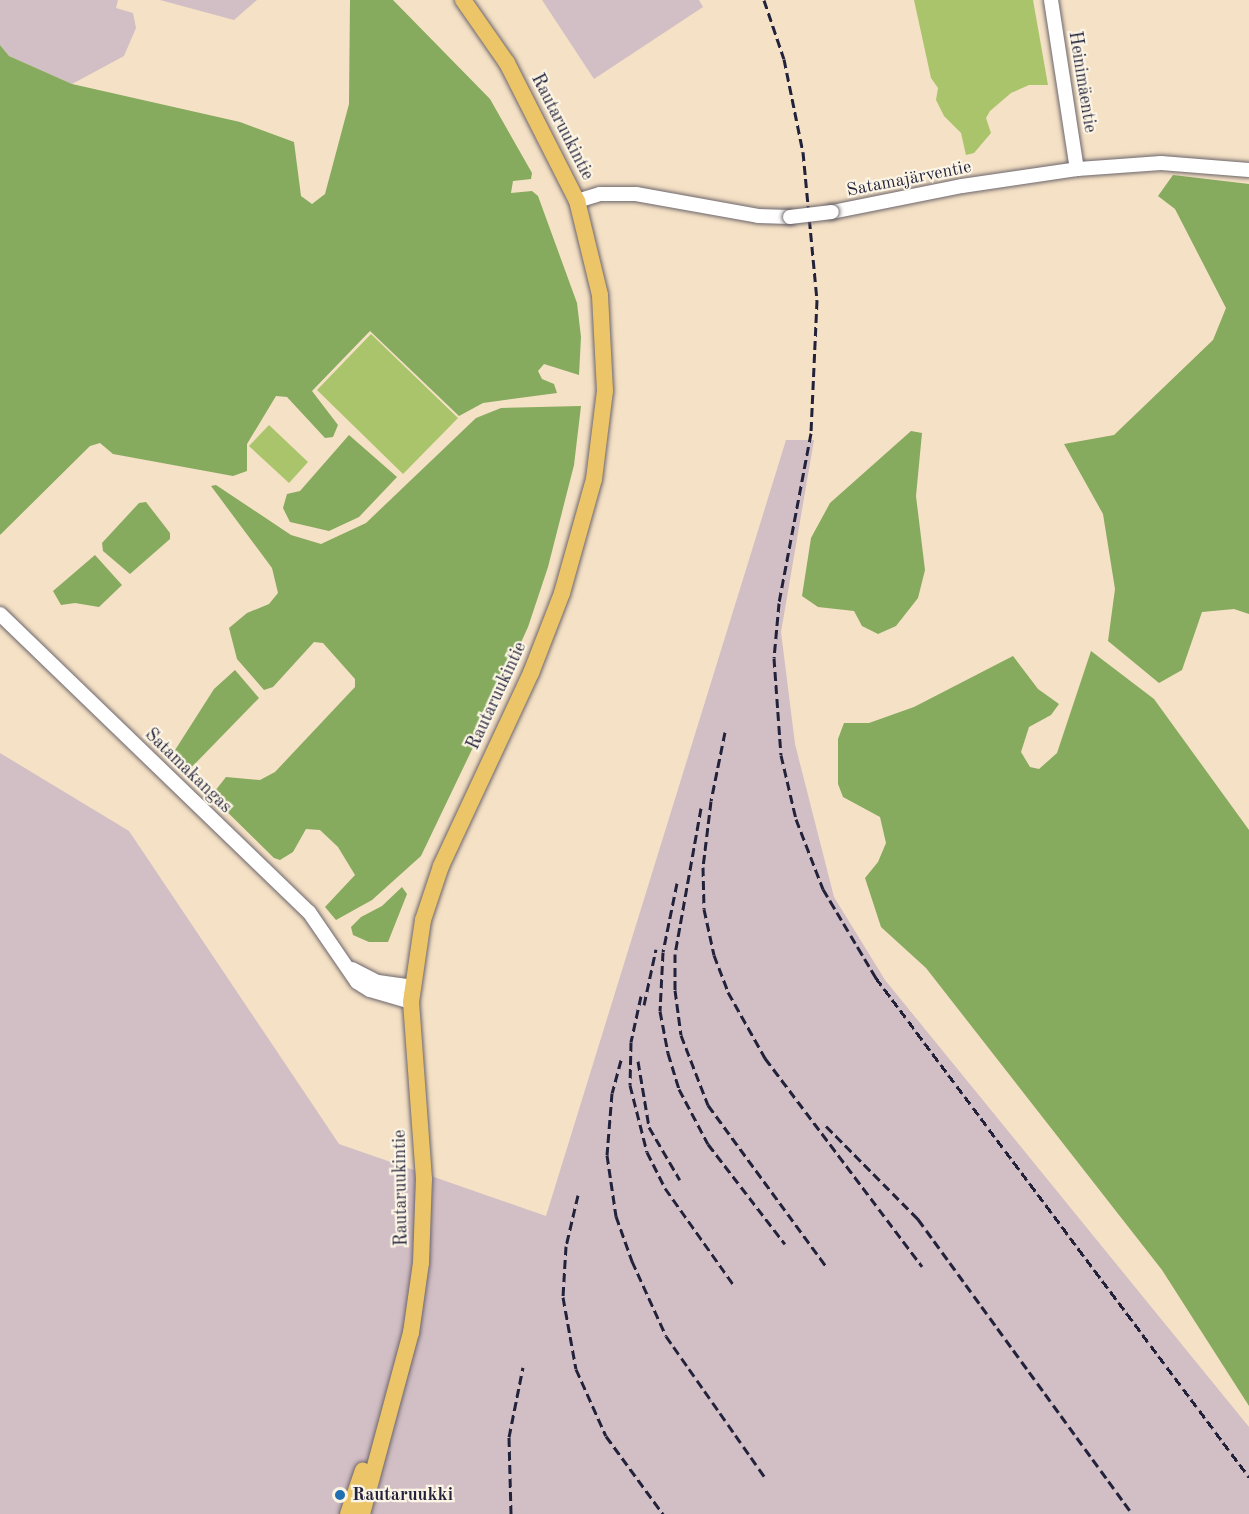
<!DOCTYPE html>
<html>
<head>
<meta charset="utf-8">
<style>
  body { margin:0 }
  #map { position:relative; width:1249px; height:1514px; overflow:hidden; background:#f5e1c5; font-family:"Old Standard TT",serif }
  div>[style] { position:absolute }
  .industrial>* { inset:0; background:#d2bec5 }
  .green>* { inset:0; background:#a9c46a }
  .forest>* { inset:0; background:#86aa5e }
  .roads { filter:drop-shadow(0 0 2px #6c656b) drop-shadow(0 0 2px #6c656b) }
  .minor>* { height:14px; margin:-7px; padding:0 7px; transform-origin:7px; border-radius:7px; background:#fff }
  .major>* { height:16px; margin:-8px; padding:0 8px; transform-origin:8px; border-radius:8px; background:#edc569 }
  .rail>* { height:3px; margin-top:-1.5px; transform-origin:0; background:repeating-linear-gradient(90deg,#22223b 0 9px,transparent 0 13.5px) }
  .bridges { filter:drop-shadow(0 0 2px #6c656b) drop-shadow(0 0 2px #6c656b) }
  .minor-bridge>* { height:14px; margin:-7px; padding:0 7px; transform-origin:7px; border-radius:7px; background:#fff }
  .dots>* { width:16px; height:16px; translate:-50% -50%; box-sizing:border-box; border:3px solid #fcf5e5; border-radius:50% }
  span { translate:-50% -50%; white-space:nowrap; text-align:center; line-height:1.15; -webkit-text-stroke:4.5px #fcf5e5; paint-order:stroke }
  .street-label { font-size:18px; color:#22223b }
  .poi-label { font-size:18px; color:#22223b; font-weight:700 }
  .left { translate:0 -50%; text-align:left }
</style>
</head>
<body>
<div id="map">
  <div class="industrial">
    <i style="clip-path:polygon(0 0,118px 0,116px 8px,133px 13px,136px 28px,124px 56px,72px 84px,9px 56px,0 45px)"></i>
    <i style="clip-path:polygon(160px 0,257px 0,234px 20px)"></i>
    <i style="clip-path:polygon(542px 0,699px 0,703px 7px,594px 79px)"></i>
    <i style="clip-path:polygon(786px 440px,814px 440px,781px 632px,795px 744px,834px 897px,885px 980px,1249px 1427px,1249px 1514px,0 1514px,0 753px,129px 831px,339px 1144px,546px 1216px)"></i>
  </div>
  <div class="green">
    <i style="clip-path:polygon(914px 0,1033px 0,1048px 85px,1029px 85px,1011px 93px,990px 111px,986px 118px,991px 133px,974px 153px,966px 155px,961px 133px,944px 116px,936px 100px,938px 88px,931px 78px)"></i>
    <i style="clip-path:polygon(371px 334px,458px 418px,403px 474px,317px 390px)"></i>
    <i style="clip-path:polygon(269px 425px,308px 462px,289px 483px,249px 446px)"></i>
  </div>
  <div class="forest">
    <i style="clip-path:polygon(350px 0,393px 0,490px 99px,532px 173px,531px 179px,513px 181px,511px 193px,532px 191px,538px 196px,577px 303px,581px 337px,579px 375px,544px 364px,538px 371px,542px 379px,554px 384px,557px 393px,483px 403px,459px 416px,370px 331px,312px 391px,338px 425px,333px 437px,325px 438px,287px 397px,276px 396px,247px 444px,247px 471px,233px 476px,113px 454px,100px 443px,90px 446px,0 535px,0 45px,9px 56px,72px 84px,240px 122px,294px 142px,301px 196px,312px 204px,325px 194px,349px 104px)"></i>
    <i style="clip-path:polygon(1173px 175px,1249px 184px,1249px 614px,1234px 609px,1202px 612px,1182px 670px,1159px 683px,1108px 641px,1115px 589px,1103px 514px,1064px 444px,1114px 435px,1213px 340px,1226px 308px,1175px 209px,1158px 196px)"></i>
    <i style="clip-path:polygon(581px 406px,574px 465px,548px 567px,528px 627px,477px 739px,421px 856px,372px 900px,336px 920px,325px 907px,355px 875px,338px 847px,320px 830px,306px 829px,293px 852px,280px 860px,274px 858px,211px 796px,226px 777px,260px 780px,275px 772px,355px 687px,355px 679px,323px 643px,314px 642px,273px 687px,264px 690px,237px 659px,229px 628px,247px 613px,269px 604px,278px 593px,272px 568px,211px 486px,216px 485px,291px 535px,321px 544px,366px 523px,476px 418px,501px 408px)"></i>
    <i style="clip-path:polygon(911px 431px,922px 433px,916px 496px,925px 570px,918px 598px,896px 626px,878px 634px,862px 626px,854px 611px,818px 607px,802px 596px,811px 538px,830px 503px)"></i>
    <i style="clip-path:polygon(349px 435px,397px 477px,359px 517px,329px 531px,290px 522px,283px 508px,287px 494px,300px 491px)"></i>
    <i style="clip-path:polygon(146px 502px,170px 533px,170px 539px,130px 574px,103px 551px,102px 543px,139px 503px)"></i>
    <i style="clip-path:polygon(95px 555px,122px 585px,99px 607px,75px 603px,61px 605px,53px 591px)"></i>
    <i style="clip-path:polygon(1091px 651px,1154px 699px,1249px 830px,1249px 1406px,1162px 1270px,926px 968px,881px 927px,865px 878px,878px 862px,886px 843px,880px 817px,843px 797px,838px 784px,838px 739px,844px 723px,869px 723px,914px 707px,1013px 656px,1038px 689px,1059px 704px,1051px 715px,1029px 727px,1021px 752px,1030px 767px,1039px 769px,1057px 753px)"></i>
    <i style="clip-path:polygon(235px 670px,259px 698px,186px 773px,170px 758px,214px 689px)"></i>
    <i style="clip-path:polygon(402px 887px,407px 894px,388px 942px,369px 942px,353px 935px,351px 927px,361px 917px,382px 906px)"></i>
  </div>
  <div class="roads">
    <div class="minor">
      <i style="left:1051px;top:0;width:171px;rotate:81.3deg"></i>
      <i style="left:577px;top:201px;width:24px;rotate:-17deg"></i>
      <i style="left:600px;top:194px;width:36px"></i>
      <i style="left:636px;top:194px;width:124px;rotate:10.2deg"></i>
      <i style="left:758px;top:216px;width:32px;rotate:2deg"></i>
      <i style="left:832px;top:212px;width:133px;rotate:-11.3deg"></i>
      <i style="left:962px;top:186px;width:116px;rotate:-8.4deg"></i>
      <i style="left:1077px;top:169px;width:84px;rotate:-4.1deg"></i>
      <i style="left:1161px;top:163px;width:88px;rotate:4.5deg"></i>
      <i style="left:0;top:614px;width:429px;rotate:44deg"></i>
      <i style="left:309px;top:912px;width:85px;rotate:55.6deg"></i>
      <i style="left:357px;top:982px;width:15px;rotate:32deg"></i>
      <i style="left:370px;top:990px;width:43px;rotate:16.3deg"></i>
      <i style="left:352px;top:969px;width:29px;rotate:27deg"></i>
      <i style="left:378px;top:982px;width:34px;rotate:8deg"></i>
    </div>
    <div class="major">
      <i style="left:348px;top:1514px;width:46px;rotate:-71.2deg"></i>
      <i style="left:362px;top:1514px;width:188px;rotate:-74.9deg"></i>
      <i style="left:411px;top:1333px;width:71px;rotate:-81.9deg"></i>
      <i style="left:421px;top:1263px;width:84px;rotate:-88deg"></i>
      <i style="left:424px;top:1179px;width:177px;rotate:-94.2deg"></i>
      <i style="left:411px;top:1002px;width:83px;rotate:-81.7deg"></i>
      <i style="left:423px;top:920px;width:57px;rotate:-71.6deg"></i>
      <i style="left:441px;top:866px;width:213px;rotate:-65deg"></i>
      <i style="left:531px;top:673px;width:86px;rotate:-68.8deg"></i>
      <i style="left:562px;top:593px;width:118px;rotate:-74.3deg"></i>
      <i style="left:594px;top:479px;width:89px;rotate:-82.9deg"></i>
      <i style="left:605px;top:391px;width:96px;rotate:-93deg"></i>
      <i style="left:600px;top:295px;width:97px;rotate:-103.7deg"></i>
      <i style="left:577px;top:201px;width:155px;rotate:-116.9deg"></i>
      <i style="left:507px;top:63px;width:77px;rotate:-124.9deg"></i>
    </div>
  </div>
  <div class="rail">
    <i style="left:764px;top:0;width:62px;rotate:71.3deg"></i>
    <i style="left:784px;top:59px;width:95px;rotate:78.5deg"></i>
    <i style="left:803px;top:152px;width:149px;rotate:84.6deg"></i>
    <i style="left:817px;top:300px;width:133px;rotate:92.6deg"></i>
    <i style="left:811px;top:433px;width:173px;rotate:100.7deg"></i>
    <i style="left:779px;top:603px;width:55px;rotate:95.2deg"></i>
    <i style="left:774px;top:658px;width:97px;rotate:85.9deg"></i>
    <i style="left:781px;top:755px;width:66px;rotate:76.8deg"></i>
    <i style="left:796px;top:819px;width:75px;rotate:68.9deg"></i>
    <i style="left:823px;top:889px;width:104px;rotate:59.2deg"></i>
    <i style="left:876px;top:978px;width:623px;rotate:53.22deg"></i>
    <i style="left:725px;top:732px;width:70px;rotate:101.5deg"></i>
    <i style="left:711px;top:801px;width:66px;rotate:96.9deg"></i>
    <i style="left:703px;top:867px;width:42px;rotate:88.6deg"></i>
    <i style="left:704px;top:909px;width:47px;rotate:77.7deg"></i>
    <i style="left:714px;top:955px;width:40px;rotate:69deg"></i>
    <i style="left:728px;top:992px;width:76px;rotate:60.7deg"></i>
    <i style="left:765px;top:1058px;width:261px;rotate:53deg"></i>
    <i style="left:701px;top:808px;width:148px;rotate:100.1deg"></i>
    <i style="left:675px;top:954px;width:36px;rotate:90deg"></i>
    <i style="left:675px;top:990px;width:45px;rotate:82.4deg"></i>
    <i style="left:681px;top:1035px;width:75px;rotate:68.9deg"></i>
    <i style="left:708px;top:1105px;width:200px;rotate:53.8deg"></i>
    <i style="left:677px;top:883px;width:70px;rotate:101.5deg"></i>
    <i style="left:663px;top:952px;width:59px;rotate:92.9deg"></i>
    <i style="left:660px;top:1011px;width:43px;rotate:79.2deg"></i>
    <i style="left:668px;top:1053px;width:38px;rotate:73deg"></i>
    <i style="left:679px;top:1089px;width:62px;rotate:62.2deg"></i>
    <i style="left:708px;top:1144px;width:126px;rotate:52.4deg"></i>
    <i style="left:641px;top:996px;width:47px;rotate:102.3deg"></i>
    <i style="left:631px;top:1042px;width:43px;rotate:91.3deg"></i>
    <i style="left:630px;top:1085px;width:69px;rotate:75.8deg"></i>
    <i style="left:647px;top:1152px;width:40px;rotate:63.4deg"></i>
    <i style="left:665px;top:1188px;width:121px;rotate:54.7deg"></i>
    <i style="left:644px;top:1005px;width:57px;rotate:-77.9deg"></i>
    <i style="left:621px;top:1060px;width:34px;rotate:105deg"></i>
    <i style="left:612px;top:1093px;width:62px;rotate:94.6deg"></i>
    <i style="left:607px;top:1155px;width:62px;rotate:81.6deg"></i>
    <i style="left:616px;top:1216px;width:48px;rotate:70.4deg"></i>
    <i style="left:632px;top:1261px;width:82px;rotate:65.6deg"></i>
    <i style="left:666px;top:1336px;width:171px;rotate:55deg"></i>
    <i style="left:638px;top:1061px;width:67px;rotate:80.5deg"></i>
    <i style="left:649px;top:1127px;width:61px;rotate:59.7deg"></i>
    <i style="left:826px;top:1126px;width:131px;rotate:45.3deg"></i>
    <i style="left:918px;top:1219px;width:364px;rotate:54deg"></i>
    <i style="left:578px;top:1195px;width:52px;rotate:103.2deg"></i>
    <i style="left:566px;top:1246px;width:51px;rotate:93.4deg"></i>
    <i style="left:563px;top:1297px;width:73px;rotate:79.8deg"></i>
    <i style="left:576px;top:1369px;width:73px;rotate:65.9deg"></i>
    <i style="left:606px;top:1436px;width:97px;rotate:53.8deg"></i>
    <i style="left:511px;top:1514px;width:77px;rotate:-91.5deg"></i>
    <i style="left:509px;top:1437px;width:71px;rotate:-78.7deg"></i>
  </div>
  <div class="bridges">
    <div class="minor-bridge">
      <i style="left:790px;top:217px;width:42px;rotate:-6.8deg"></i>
    </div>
  </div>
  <div class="dots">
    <i style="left:340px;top:1495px;background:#1f6fb2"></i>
  </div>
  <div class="street-label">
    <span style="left:1082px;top:82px;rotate:81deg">Heinimäentie</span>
    <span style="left:562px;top:127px;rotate:63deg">Rautaruukintie</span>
    <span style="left:909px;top:179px;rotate:-11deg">Satamajärventie</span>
    <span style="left:497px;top:696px;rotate:-65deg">Rautaruukintie</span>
    <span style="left:188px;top:771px;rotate:44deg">Satamakangas</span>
    <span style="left:401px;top:1188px;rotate:-91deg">Rautaruukintie</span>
  </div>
  <div class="poi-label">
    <span class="left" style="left:352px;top:1495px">Rautaruukki</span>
  </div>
</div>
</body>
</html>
